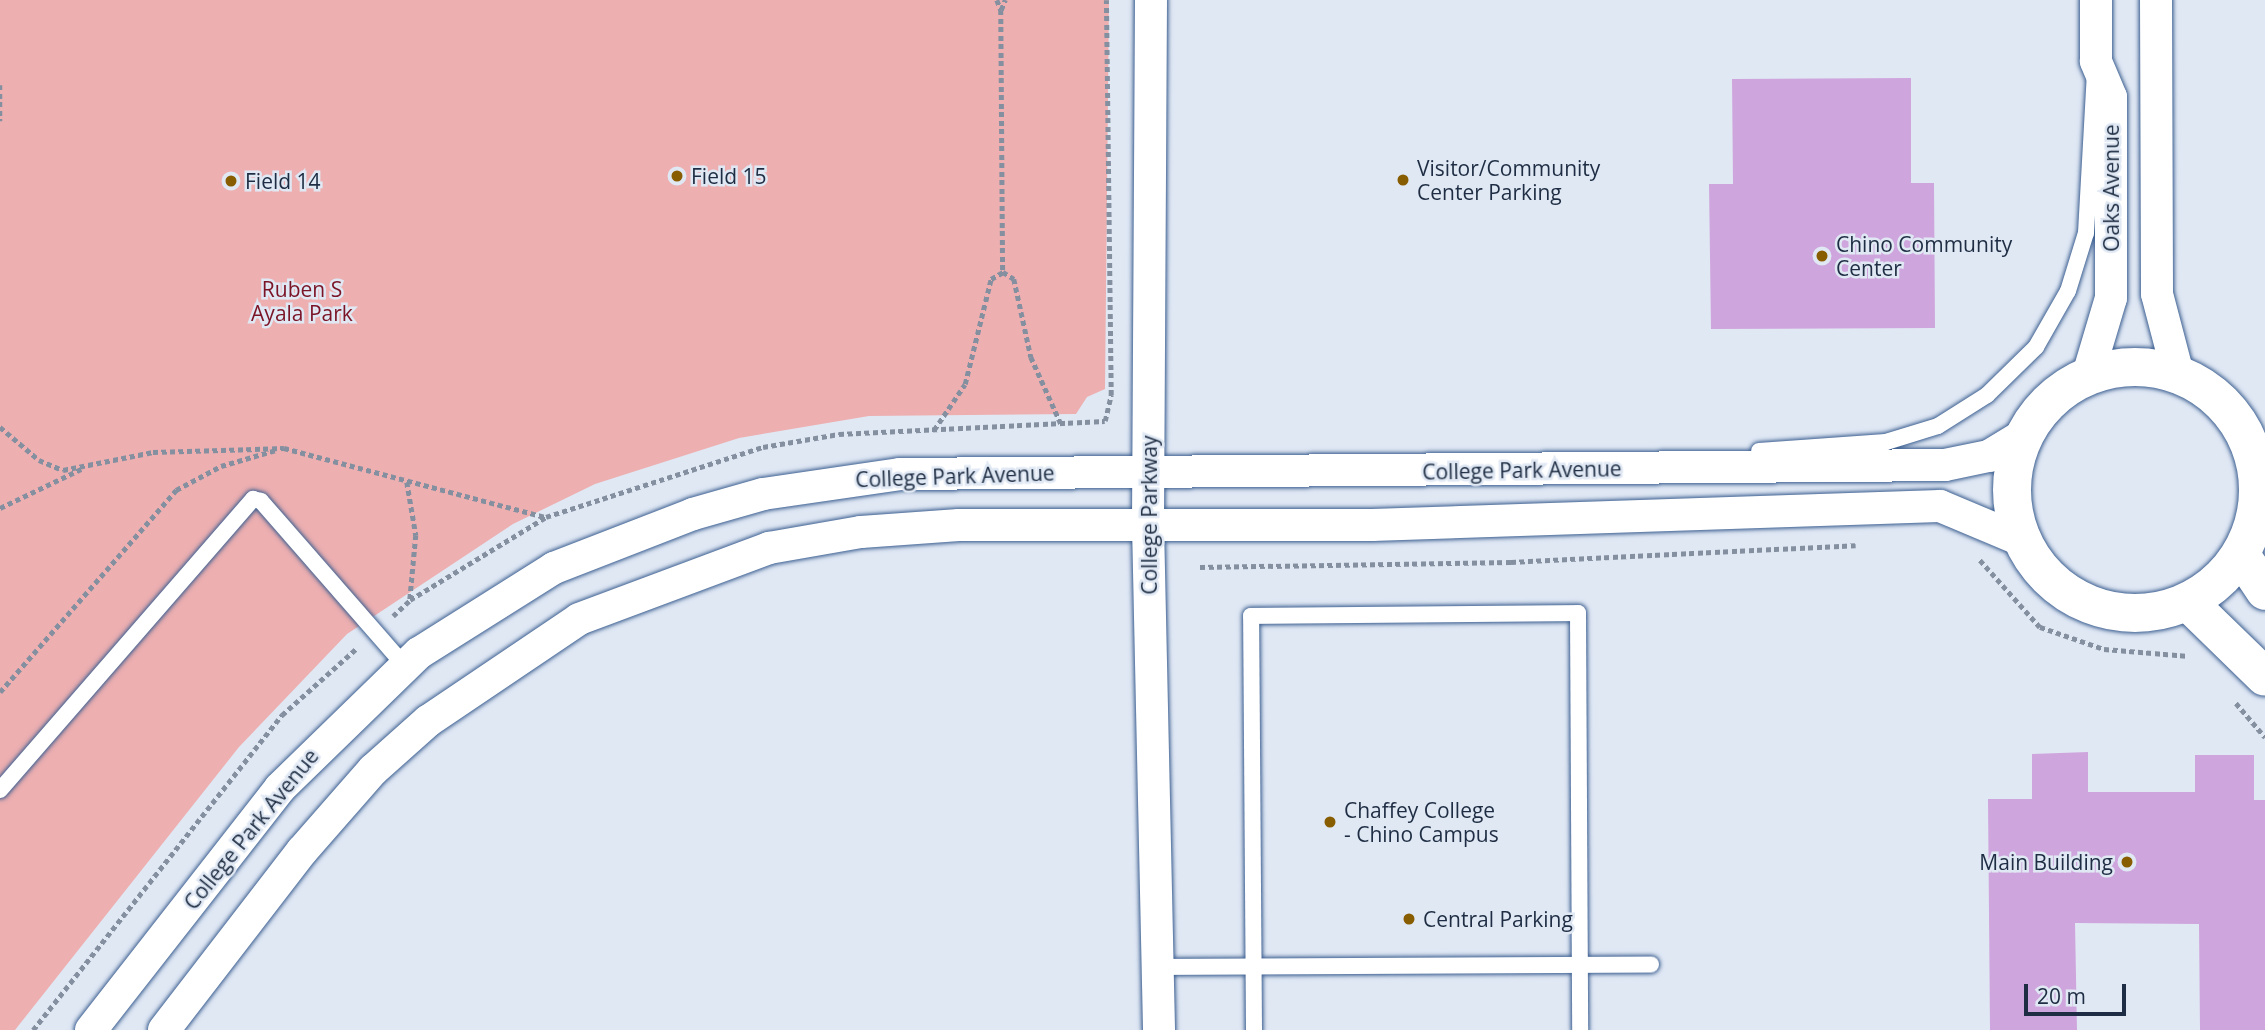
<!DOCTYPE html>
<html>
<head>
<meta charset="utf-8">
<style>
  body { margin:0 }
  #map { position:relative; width:2265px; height:1030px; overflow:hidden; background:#e0e8f4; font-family:"Open Sans",sans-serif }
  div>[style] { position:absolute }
  .green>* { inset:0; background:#edafb0 }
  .building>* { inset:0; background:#cfa5dd }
  .path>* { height:4.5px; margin-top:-2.25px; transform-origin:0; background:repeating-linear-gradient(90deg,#848fa0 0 5px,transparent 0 8.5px) }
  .roads { filter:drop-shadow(0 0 2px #3c5f91) drop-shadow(0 0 2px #3c5f91) }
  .service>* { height:16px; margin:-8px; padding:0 8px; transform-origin:8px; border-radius:8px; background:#fff }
  .minor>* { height:32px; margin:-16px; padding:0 16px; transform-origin:16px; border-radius:16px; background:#fff }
  .tertiary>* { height:38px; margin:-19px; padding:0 19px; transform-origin:19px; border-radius:19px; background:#fff }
  .tertiary>.ring { margin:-19px; padding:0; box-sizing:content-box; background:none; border:38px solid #fff; border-radius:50% }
  .dots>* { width:19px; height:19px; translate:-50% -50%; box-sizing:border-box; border:4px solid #e0e8f4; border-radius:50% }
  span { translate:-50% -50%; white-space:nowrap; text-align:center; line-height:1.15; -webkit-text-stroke:5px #e0e8f4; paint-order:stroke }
  .poi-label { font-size:21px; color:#1e2d43 }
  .left { translate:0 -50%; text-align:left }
  .right { translate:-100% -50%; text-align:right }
  .street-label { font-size:21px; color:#1e2d43 }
  .park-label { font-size:21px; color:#7a1426 }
  .scale { position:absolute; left:2024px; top:984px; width:102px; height:32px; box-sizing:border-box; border:4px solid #1e2d43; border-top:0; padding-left:9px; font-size:21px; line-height:24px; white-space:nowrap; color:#1e2d43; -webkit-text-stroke:5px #e0e8f4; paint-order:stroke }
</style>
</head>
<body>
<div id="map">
  <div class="green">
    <i style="clip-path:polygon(0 0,1109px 0,1105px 389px,1087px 397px,1076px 414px,869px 416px,739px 438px,595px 484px,513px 524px,347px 634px,239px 747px,15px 1030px,0 1030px)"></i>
  </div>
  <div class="building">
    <i style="clip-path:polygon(1911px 78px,1911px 183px,1934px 183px,1935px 328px,1711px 329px,1709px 184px,1733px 184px,1732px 79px)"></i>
    <i style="clip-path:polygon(2088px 752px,2088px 792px,2195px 792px,2195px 755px,2254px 755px,2254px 800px,2265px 800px,2265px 1030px,2200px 1030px,2199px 924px,2075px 923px,2077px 1030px,1990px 1030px,1988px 799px,2032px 799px,2032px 754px)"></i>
  </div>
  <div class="path">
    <i style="left:997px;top:0;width:11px;rotate:68deg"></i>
    <i style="left:1001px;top:10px;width:11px;rotate:-68deg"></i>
    <i style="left:1001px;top:10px;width:262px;rotate:89.6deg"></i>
    <i style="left:0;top:85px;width:36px;rotate:90deg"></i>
    <i style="left:0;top:427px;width:51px;rotate:40.2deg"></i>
    <i style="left:39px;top:460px;width:26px;rotate:23deg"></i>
    <i style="left:63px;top:470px;width:92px;rotate:-11.3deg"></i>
    <i style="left:153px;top:452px;width:131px;rotate:-1.7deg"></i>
    <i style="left:284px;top:448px;width:271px;rotate:14.8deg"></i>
    <i style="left:934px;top:430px;width:55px;rotate:-56deg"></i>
    <i style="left:965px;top:384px;width:108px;rotate:-76.1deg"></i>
    <i style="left:991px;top:279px;width:14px;rotate:-30deg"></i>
    <i style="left:1003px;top:272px;width:13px;rotate:32deg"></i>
    <i style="left:1014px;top:279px;width:80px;rotate:77.7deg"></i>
    <i style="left:1031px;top:357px;width:76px;rotate:65.8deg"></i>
    <i style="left:407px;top:482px;width:54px;rotate:80.4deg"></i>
    <i style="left:416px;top:535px;width:65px;rotate:95.3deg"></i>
    <i style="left:410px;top:600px;width:159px;rotate:-31.4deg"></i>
    <i style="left:546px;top:517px;width:228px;rotate:-17.9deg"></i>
    <i style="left:763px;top:447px;width:77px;rotate:-9.7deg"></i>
    <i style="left:839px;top:434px;width:266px;rotate:-2.8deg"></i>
    <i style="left:1105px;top:421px;width:27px;rotate:-77deg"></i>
    <i style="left:1111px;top:395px;width:395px;rotate:-90.7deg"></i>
    <i style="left:0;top:508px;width:90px;rotate:-25.7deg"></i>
    <i style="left:1980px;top:560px;width:90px;rotate:48.2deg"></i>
    <i style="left:2040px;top:627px;width:68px;rotate:19deg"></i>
    <i style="left:2104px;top:649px;width:85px;rotate:4.7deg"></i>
    <i style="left:1200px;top:567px;width:311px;rotate:-0.9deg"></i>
    <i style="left:1511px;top:562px;width:345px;rotate:-2.8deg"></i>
    <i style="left:393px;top:616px;width:23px;rotate:-43deg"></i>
    <i style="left:0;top:692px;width:268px;rotate:-48.9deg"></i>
    <i style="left:176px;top:490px;width:51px;rotate:-28.1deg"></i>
    <i style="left:221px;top:466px;width:57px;rotate:-16.2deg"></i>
    <i style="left:2236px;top:703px;width:45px;rotate:49.5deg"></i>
    <i style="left:33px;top:1030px;width:402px;rotate:-51.7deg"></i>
    <i style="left:282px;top:715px;width:101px;rotate:-41.8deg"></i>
  </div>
  <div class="roads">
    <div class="service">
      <i style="left:1759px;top:451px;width:127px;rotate:-4.1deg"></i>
      <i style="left:1886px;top:442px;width:54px;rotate:-17.1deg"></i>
      <i style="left:1938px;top:426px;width:58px;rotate:-32.3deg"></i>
      <i style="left:1987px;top:395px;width:69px;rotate:-44.4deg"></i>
      <i style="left:2036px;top:347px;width:64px;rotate:-60.3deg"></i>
      <i style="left:2068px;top:291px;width:61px;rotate:-72.8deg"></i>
      <i style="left:2086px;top:233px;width:163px;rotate:-86.8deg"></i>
      <i style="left:0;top:790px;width:386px;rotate:-49deg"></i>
      <i style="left:253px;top:499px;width:8px;rotate:14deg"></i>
      <i style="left:261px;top:501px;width:219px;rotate:48.9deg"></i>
      <i style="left:1158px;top:967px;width:493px;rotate:-0.3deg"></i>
      <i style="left:1254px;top:1030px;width:414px;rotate:-90.4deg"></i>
      <i style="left:1251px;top:616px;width:327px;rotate:-0.5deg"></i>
      <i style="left:1578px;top:613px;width:417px;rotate:89.7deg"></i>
    </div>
    <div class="minor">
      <i style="left:1151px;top:0;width:525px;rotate:90.33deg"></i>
      <i style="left:1148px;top:525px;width:505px;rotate:88.75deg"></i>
      <i style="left:2156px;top:0;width:294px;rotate:89.8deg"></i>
      <i style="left:2157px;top:294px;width:83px;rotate:75.3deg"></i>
      <i style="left:2088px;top:375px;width:80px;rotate:-73.4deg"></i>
      <i style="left:2111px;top:298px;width:201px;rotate:-90deg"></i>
      <i style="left:2111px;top:97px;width:39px;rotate:-113deg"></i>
      <i style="left:2096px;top:61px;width:61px;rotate:-90deg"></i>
      <i style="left:91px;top:1030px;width:307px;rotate:-52deg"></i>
      <i style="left:280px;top:788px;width:194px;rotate:-44.2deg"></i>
      <i style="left:419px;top:653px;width:160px;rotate:-32.2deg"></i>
      <i style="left:554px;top:568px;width:149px;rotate:-21.2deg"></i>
      <i style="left:693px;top:514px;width:73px;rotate:-15.9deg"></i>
      <i style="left:763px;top:494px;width:138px;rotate:-8.3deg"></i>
      <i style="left:900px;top:474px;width:1045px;rotate:-0.49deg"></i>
      <i style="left:1945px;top:465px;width:45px;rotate:-11.6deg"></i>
      <i style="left:1989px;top:456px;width:42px;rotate:-31.4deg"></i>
      <i style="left:164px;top:1030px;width:226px;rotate:-52.4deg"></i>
      <i style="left:302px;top:851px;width:108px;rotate:-48.8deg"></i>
      <i style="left:373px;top:770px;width:74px;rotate:-41.7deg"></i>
      <i style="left:428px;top:721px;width:182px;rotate:-34deg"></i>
      <i style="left:579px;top:619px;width:203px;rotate:-20.5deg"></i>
      <i style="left:769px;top:548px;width:93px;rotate:-9.9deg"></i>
      <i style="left:861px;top:532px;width:98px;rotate:-4.1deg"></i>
      <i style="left:959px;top:525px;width:413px"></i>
      <i style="left:1372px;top:525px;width:568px;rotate:-1.92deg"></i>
      <i style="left:1940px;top:506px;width:88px;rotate:22.8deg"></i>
    </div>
    <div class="tertiary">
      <i class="ring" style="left:2012px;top:367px;width:208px;height:208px"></i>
      <i style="left:2241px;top:555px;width:43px;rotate:56.3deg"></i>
      <i style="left:2188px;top:602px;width:107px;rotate:44.2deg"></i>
    </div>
  </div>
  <div class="dots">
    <i style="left:677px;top:176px;background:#885d00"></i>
    <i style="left:1403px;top:180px;background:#885d00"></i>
    <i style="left:231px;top:181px;background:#885d00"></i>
    <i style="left:1822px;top:256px;background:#885d00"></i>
    <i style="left:1330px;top:822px;background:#885d00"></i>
    <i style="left:2127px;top:862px;background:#885d00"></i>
    <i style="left:1409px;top:919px;background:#885d00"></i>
  </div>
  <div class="poi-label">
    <span class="left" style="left:1417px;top:180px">Visitor/Community<br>Center Parking</span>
    <span class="left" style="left:691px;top:176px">Field 15</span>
    <span class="left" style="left:245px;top:181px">Field 14</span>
    <span class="left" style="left:1836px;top:256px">Chino Community<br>Center</span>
    <span class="left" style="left:1344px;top:822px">Chaffey College<br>- Chino Campus</span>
    <span class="right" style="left:2113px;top:862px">Main Building</span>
    <span class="left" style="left:1423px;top:919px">Central Parking</span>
  </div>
  <div class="street-label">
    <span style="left:2111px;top:188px;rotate:-90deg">Oaks Avenue</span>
    <span style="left:1522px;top:470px;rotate:-1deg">College Park Avenue</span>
    <span style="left:955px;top:476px;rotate:-2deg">College Park Avenue</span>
    <span style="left:1149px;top:515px;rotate:-90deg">College Parkway</span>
    <span style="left:251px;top:829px;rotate:-51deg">College Park Avenue</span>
  </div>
  <div class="park-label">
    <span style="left:302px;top:301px">Ruben S<br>Ayala Park</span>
  </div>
  <div class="scale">20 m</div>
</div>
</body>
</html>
